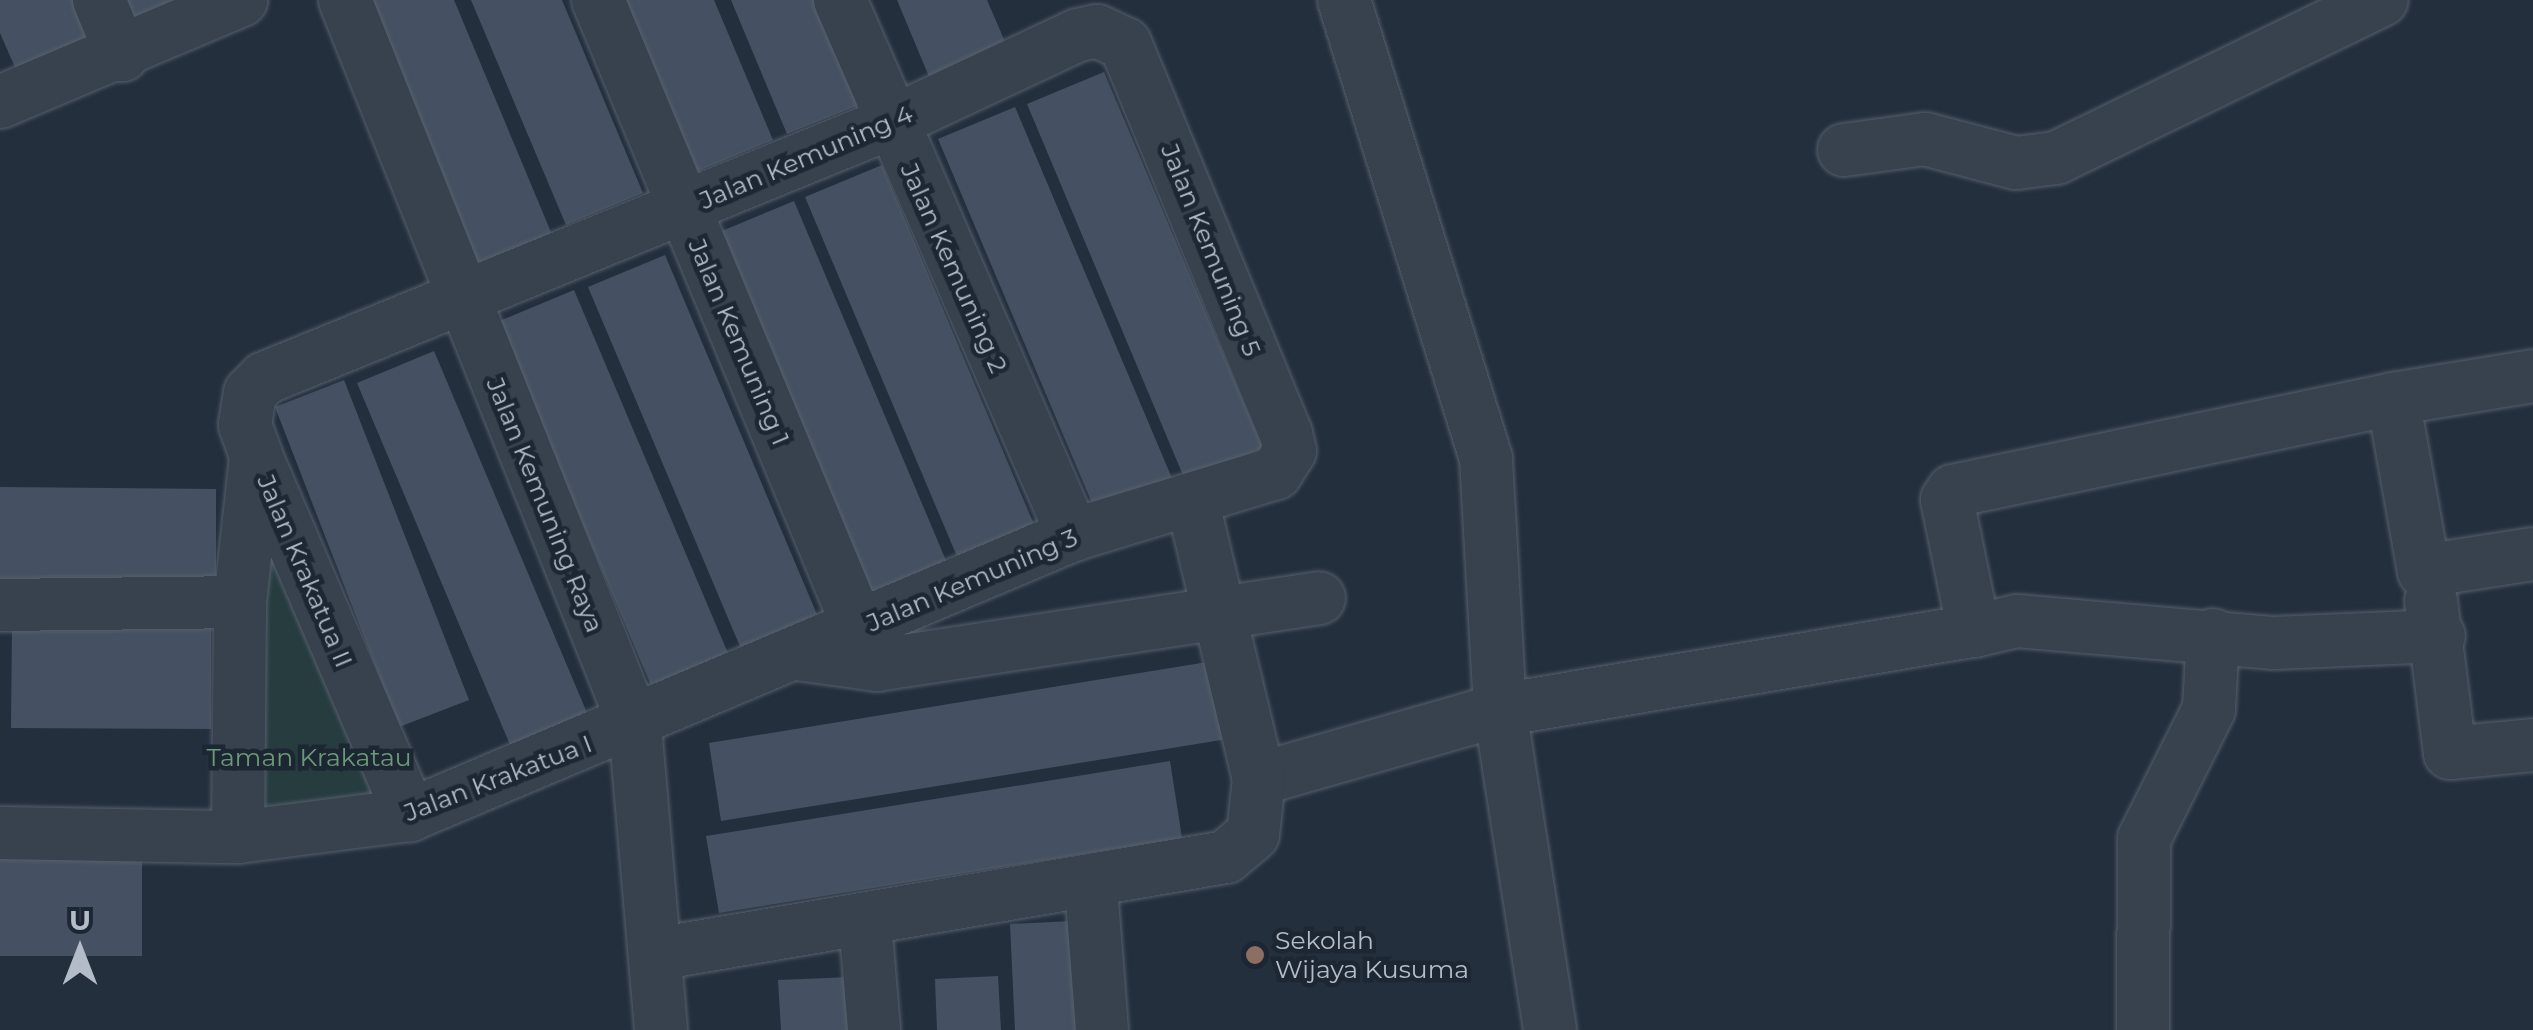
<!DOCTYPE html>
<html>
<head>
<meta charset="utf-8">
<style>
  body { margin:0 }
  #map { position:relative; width:2533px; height:1030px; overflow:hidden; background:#242f3e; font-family:Montserrat,sans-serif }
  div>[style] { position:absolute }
  .green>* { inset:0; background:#263c3f }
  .building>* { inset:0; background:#455162 }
  .roads { filter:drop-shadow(0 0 2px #565f6c) drop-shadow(0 0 2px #565f6c) }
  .street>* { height:52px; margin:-26px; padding:0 26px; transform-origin:26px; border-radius:26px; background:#38414e }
  .dots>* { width:28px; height:28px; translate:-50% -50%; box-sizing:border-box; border:5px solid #1d2633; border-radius:50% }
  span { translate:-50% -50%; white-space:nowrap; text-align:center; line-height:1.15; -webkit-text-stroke:9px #1d2633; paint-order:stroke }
  .street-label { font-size:25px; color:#b4bcc9 }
  .park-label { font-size:25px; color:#6b9a76 }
  .poi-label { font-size:25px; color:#b4bcc9 }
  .left { translate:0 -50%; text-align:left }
  .north { position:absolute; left:30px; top:900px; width:100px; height:100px; -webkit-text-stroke:8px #1d2633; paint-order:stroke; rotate:0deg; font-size:28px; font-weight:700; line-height:40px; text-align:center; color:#b4bcc9 }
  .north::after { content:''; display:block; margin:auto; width:35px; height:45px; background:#b4bcc9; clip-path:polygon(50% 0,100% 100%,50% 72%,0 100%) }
</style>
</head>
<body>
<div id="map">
  <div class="green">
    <i style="clip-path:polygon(256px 456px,410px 815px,238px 837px)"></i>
  </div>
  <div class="building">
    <i style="clip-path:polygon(0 0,77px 0,94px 40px,17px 72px,0 33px)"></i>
    <i style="clip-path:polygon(112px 0,202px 0,128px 38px)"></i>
    <i style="clip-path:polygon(363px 0,454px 0,553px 237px,476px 269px)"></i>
    <i style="clip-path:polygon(471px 0,562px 0,643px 193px,566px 225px)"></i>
    <i style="clip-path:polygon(623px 0,714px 0,773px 140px,696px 172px)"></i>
    <i style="clip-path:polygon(731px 0,821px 0,864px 103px,787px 134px)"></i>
    <i style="clip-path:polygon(897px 0,987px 0,1012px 58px,935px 91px)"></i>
    <i style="clip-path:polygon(1104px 72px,1263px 448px,1185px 480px,1027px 104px)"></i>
    <i style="clip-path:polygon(1015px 107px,1174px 483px,1097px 515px,938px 139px)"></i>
    <i style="clip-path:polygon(882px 165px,1041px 541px,964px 573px,805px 197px)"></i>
    <i style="clip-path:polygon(794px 201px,953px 577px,876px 609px,717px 233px)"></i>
    <i style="clip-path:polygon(665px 255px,824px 631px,747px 663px,588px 287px)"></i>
    <i style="clip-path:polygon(574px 290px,733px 665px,656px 697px,497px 322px)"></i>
    <i style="clip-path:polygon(434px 351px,593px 727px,516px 759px,357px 383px)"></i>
    <i style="clip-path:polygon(344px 380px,469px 700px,399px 727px,275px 407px)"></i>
    <i style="clip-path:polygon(0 487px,216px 489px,216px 591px,0 588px)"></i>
    <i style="clip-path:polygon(12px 626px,211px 628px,211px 729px,11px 728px)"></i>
    <i style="clip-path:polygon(1226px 659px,1240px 737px,721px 821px,709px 743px)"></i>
    <i style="clip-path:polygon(1170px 761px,1182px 838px,719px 913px,706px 836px)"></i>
    <i style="clip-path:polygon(0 853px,142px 855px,142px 956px,0 956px)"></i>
    <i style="clip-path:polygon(1073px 921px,1079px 1030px,1015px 1030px,1010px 924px)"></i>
    <i style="clip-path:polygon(998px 976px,1001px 1030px,937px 1030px,935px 979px)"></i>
    <i style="clip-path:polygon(851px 977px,853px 1030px,781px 1030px,778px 980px)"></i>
  </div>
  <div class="roads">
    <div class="street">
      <i style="left:99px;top:0;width:60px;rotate:67.3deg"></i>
      <i style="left:345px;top:0;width:782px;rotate:68.23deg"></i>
      <i style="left:635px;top:726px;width:305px;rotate:85.1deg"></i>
      <i style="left:598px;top:0;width:680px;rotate:67.43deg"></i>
      <i style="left:840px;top:0;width:584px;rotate:66.47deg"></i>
      <i style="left:1344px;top:0;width:480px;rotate:72.8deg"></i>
      <i style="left:1486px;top:459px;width:251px;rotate:86.8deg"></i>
      <i style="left:1500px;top:710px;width:324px;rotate:81.1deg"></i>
      <i style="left:0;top:102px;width:262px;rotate:-22.9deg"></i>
      <i style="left:1844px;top:150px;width:82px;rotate:-7.7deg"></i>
      <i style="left:1925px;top:139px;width:94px;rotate:14.8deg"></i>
      <i style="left:2016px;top:163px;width:40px;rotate:-7.1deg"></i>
      <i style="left:2056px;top:158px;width:362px;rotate:-25.9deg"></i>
      <i style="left:2533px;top:376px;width:142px;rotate:170.7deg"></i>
      <i style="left:2393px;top:399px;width:175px;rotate:79.8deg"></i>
      <i style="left:2424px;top:571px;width:110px;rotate:-8.9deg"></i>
      <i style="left:2431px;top:601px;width:153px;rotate:82.9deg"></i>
      <i style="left:2450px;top:753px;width:83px;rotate:-5.5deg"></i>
      <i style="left:0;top:605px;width:240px;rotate:-0.7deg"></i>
      <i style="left:1974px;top:631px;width:44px;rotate:-13.1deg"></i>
      <i style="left:2017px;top:621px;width:258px;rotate:4.9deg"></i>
      <i style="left:2274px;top:643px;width:165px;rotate:-2.4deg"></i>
      <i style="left:797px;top:654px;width:81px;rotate:7.8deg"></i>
      <i style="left:877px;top:665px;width:447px;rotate:-8.6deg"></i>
      <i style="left:1259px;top:779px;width:251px;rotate:-16deg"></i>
      <i style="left:1500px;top:710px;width:481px;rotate:-9.5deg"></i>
      <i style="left:1974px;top:631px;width:134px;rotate:-101.6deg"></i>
      <i style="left:1947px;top:500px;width:11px;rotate:-56deg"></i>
      <i style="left:1953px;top:491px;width:450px;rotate:-11.8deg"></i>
      <i style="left:0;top:833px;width:238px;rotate:1deg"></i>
      <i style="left:238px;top:837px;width:173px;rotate:-7.3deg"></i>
      <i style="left:410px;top:815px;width:720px;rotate:-22.9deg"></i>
      <i style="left:1073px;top:535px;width:212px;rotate:-17deg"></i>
      <i style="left:1276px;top:473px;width:26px;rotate:-58deg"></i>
      <i style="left:1290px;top:451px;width:17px;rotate:-103deg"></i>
      <i style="left:1286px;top:434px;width:422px;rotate:-112.4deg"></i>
      <i style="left:1125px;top:44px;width:31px;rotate:-155deg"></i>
      <i style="left:1097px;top:31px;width:19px;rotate:168deg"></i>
      <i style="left:1078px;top:35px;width:208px;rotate:154.9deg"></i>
      <i style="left:890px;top:123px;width:675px;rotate:157.8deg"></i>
      <i style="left:265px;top:378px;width:21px;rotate:135deg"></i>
      <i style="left:250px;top:393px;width:32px;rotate:99deg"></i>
      <i style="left:245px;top:425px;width:33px;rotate:70deg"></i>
      <i style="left:256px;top:456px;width:391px;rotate:66.8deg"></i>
      <i style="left:238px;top:837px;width:235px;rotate:-89.5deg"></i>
      <i style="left:240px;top:602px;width:145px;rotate:-83.7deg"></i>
      <i style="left:1091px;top:887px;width:143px;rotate:85.6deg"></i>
      <i style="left:865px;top:922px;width:108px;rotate:85.2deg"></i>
      <i style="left:656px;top:954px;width:578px;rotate:-9.66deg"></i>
      <i style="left:1226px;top:857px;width:35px;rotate:-40deg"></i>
      <i style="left:1253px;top:834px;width:55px;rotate:-83.8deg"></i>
      <i style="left:1259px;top:779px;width:288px;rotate:-103.5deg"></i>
      <i style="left:2143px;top:1030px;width:191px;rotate:-89.7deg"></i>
      <i style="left:2144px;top:839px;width:145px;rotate:-63.4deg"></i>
      <i style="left:2209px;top:709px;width:74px;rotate:-86.9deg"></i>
    </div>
  </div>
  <div class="dots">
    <i style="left:1255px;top:955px;background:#8d6e63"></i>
  </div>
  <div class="street-label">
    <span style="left:806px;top:157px;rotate:-23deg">Jalan Kemuning 4</span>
    <span style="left:1211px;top:250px;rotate:68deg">Jalan Kemuning 5</span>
    <span style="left:954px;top:268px;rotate:66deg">Jalan Kemuning 2</span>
    <span style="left:739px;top:342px;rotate:67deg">Jalan Kemuning 1</span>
    <span style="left:545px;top:505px;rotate:68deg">Jalan Kemuning Raya</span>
    <span style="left:305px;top:571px;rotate:67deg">Jalan Krakatua II</span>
    <span style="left:972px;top:580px;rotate:-23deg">Jalan Kemuning 3</span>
    <span style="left:498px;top:778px;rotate:-21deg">Jalan Krakatua I</span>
  </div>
  <div class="park-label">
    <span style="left:309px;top:757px">Taman Krakatau</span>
  </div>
  <div class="poi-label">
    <span class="left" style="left:1275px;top:955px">Sekolah<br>Wijaya Kusuma</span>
  </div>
  <div class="north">U</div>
</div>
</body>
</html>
